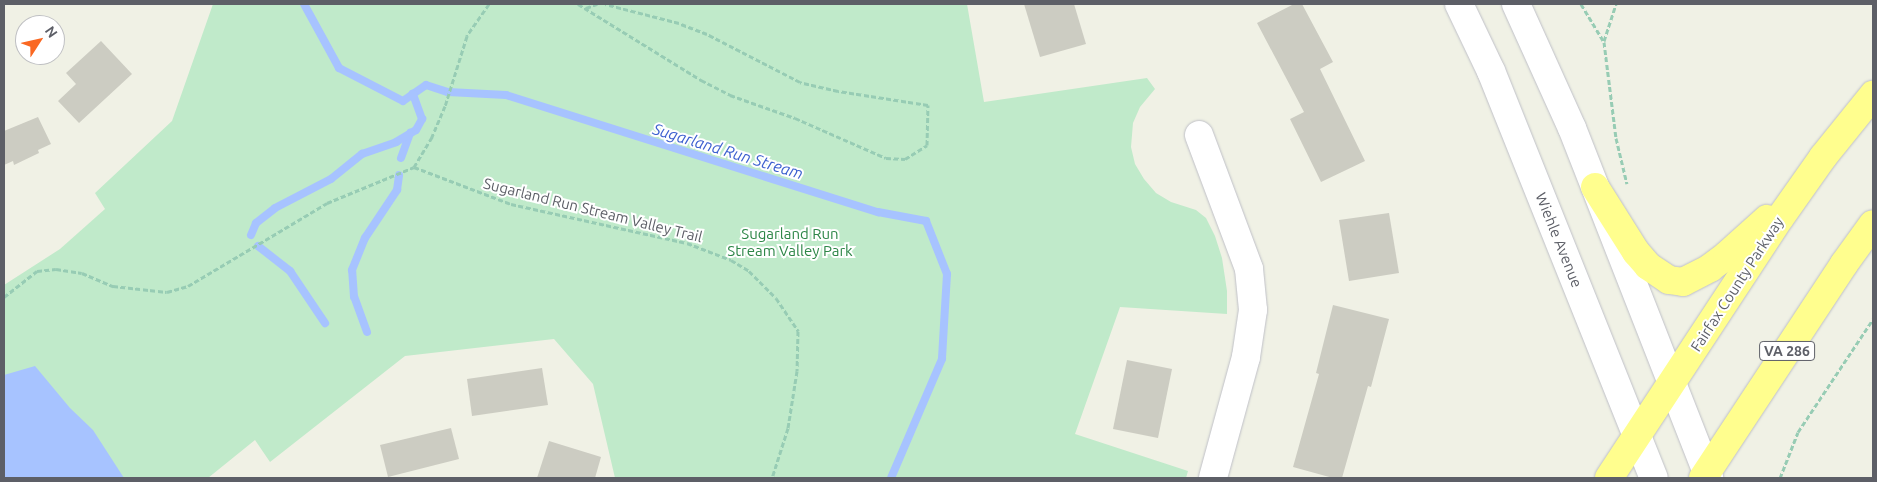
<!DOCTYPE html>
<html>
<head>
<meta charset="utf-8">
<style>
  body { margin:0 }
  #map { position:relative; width:1877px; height:482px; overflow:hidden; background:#f0f1e5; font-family:Ubuntu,sans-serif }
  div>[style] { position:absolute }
  .green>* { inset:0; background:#c0eaca }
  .water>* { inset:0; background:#a7c3ff }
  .stream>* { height:8px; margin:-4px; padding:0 4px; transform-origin:4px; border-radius:4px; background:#a7c3ff }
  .building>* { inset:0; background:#ccccc2 }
  .path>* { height:3px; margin-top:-1.5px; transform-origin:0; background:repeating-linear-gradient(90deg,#97ccb4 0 5px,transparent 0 7.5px) }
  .roads { filter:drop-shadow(0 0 1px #bfc0c7) drop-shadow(0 0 1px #bfc0c7) }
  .street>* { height:28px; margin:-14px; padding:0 14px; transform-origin:14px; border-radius:14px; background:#fff }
  .secondary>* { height:28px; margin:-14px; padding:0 14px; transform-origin:14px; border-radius:14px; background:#fff }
  .highway>* { height:28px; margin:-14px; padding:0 14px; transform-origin:14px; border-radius:14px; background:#fffe8e }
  span { translate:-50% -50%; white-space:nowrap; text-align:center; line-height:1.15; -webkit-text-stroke:4px #fff; paint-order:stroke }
  .shield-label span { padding:1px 4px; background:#fff; border:1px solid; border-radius:4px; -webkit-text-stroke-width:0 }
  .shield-label { font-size:14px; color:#5d5f67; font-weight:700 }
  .street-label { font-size:15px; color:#5d5f67 }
  .park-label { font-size:15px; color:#2d8647 }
  .water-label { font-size:16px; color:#3d60cf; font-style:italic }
  .frame { position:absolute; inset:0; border:5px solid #5d5f67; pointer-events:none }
  .north { position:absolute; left:15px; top:15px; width:50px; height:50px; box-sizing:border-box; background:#fff; border:1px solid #bebfc2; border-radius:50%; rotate:55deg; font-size:14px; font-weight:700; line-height:20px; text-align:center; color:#5d5f67 }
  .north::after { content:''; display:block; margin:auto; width:18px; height:22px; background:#fa6822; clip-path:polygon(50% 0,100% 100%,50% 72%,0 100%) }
</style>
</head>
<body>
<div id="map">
  <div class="green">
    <i style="clip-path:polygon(213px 4px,967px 4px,984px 102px,1147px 78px,1155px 89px,1140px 107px,1133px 123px,1131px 147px,1135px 164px,1144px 179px,1156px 193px,1171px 202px,1196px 210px,1206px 218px,1215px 236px,1222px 258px,1227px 291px,1227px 314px,1120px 307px,1075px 434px,1188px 471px,1186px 478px,615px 478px,593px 384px,554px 339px,405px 356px,270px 462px,255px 440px,208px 478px,4px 478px,4px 285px,60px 249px,105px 209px,95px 193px,172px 121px)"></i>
  </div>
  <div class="water">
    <i style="clip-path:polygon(35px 366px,70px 408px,93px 430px,124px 478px,4px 478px,4px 375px)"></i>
  </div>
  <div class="stream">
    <i style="left:304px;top:4px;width:73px;rotate:61.3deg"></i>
    <i style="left:339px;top:68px;width:72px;rotate:27.3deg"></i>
    <i style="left:403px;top:101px;width:28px;rotate:-35deg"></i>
    <i style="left:426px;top:85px;width:23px;rotate:18deg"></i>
    <i style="left:448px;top:92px;width:58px;rotate:3deg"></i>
    <i style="left:506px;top:95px;width:390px;rotate:17.5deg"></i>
    <i style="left:878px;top:212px;width:49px;rotate:10.6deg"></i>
    <i style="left:926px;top:221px;width:57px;rotate:68.4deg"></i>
    <i style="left:947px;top:274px;width:85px;rotate:93.4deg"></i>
    <i style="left:942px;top:359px;width:129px;rotate:113.2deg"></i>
    <i style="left:401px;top:158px;width:27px;rotate:-70deg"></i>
    <i style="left:251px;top:235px;width:13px;rotate:-67deg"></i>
    <i style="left:256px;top:223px;width:24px;rotate:-38deg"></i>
    <i style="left:275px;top:208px;width:63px;rotate:-27.4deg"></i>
    <i style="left:331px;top:179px;width:40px;rotate:-39deg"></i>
    <i style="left:362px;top:154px;width:36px;rotate:-19deg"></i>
    <i style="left:396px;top:142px;width:23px;rotate:-31deg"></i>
    <i style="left:416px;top:130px;width:13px;rotate:-61deg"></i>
    <i style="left:422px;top:119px;width:27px;rotate:-110deg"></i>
    <i style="left:258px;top:246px;width:41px;rotate:38deg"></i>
    <i style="left:290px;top:271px;width:63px;rotate:56.1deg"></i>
    <i style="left:367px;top:332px;width:37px;rotate:-110deg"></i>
    <i style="left:354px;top:297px;width:27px;rotate:-94deg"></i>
    <i style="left:352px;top:270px;width:35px;rotate:-68deg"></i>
    <i style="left:365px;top:238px;width:58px;rotate:-56.3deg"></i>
    <i style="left:397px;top:190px;width:15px;rotate:-82deg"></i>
  </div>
  <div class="building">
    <i style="clip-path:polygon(1024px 4px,1074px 4px,1086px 44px,1040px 57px)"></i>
    <i style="clip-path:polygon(1294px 4px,1302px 4px,1333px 62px,1320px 69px,1365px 161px,1321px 182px,1290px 119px,1304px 112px,1257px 23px)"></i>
    <i style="clip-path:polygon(101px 41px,132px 74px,79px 123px,58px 101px,76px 84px,66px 73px)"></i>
    <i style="clip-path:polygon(38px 117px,51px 144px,38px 150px,39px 153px,14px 165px,13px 161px,4px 165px,4px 131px)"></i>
    <i style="clip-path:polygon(1389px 213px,1399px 273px,1349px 281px,1339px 220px)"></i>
    <i style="clip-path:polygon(1333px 305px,1389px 319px,1371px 387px,1368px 386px,1342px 478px,1333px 478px,1293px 467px,1319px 374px,1316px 373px)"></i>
    <i style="clip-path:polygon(1127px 360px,1172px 369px,1158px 438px,1113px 429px)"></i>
    <i style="clip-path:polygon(542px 368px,548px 405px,472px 416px,467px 379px)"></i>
    <i style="clip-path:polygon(451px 428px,459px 459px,388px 477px,380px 445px)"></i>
    <i style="clip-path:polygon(549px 441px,601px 457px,595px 478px,537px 478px)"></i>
  </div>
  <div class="path">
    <i style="left:489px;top:4px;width:39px;rotate:125deg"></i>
    <i style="left:467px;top:36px;width:73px;rotate:107.4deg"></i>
    <i style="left:445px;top:106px;width:34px;rotate:113deg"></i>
    <i style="left:432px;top:137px;width:35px;rotate:121deg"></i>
    <i style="left:414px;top:167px;width:104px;rotate:20.9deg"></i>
    <i style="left:511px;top:204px;width:180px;rotate:12.5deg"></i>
    <i style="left:687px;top:243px;width:47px;rotate:21.1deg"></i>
    <i style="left:731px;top:260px;width:21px;rotate:31deg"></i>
    <i style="left:749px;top:271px;width:38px;rotate:45deg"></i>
    <i style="left:776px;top:298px;width:40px;rotate:56deg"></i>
    <i style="left:798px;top:331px;width:40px;rotate:91.4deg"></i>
    <i style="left:797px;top:371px;width:58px;rotate:99deg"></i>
    <i style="left:788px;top:428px;width:52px;rotate:107.7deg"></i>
    <i style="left:578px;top:4px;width:145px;rotate:31.7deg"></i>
    <i style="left:701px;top:80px;width:33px;rotate:27deg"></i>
    <i style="left:730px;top:95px;width:69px;rotate:19.5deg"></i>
    <i style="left:795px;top:118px;width:99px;rotate:23.7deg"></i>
    <i style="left:886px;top:158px;width:19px;rotate:3deg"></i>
    <i style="left:905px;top:159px;width:26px;rotate:-32deg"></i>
    <i style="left:927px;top:145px;width:40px;rotate:-88.6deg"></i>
    <i style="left:928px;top:105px;width:91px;rotate:-171.2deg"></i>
    <i style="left:838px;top:91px;width:39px;rotate:-167deg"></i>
    <i style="left:800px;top:82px;width:105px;rotate:-152.7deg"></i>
    <i style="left:707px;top:34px;width:30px;rotate:-159deg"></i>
    <i style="left:679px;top:23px;width:76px;rotate:-165.6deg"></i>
    <i style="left:1581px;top:4px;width:44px;rotate:58.8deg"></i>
    <i style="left:1604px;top:42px;width:97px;rotate:82.9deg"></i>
    <i style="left:1616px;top:138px;width:47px;rotate:76.6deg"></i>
    <i style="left:586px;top:8px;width:12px;rotate:-20deg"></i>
    <i style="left:1604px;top:41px;width:39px;rotate:-72deg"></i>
    <i style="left:4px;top:297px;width:42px;rotate:-38.2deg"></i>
    <i style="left:37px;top:271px;width:19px;rotate:-6deg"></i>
    <i style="left:56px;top:269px;width:26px;rotate:9deg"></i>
    <i style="left:82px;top:273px;width:34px;rotate:23deg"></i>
    <i style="left:113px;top:286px;width:54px;rotate:6.3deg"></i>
    <i style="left:167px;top:292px;width:22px;rotate:-16deg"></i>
    <i style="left:188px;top:286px;width:162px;rotate:-30.8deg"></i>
    <i style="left:327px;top:203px;width:94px;rotate:-22.5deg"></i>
    <i style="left:1780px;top:478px;width:49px;rotate:-68.6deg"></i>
    <i style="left:1798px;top:432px;width:136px;rotate:-56.4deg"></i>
  </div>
  <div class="roads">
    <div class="street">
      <i style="left:1199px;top:135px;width:143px;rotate:69.5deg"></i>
      <i style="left:1249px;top:269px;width:41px;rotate:84.4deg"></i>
      <i style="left:1253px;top:310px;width:48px;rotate:98.5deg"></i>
      <i style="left:1246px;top:357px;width:125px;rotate:105.3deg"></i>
    </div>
    <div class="secondary">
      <i style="left:1459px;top:4px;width:74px;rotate:64.5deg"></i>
      <i style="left:1491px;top:71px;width:438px;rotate:68.2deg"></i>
      <i style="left:1516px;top:4px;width:136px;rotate:65.7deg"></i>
      <i style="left:1572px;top:128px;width:376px;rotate:68.6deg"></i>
    </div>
    <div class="highway">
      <i style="left:1595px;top:187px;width:77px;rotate:57.8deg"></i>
      <i style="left:1636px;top:252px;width:18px;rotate:49deg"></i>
      <i style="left:1648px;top:266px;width:25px;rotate:34deg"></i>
      <i style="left:1669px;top:280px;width:14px;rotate:8deg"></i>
      <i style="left:1683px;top:282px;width:30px;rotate:-27deg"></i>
      <i style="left:1710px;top:268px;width:21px;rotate:-37deg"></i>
      <i style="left:1727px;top:255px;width:54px;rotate:-42deg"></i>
      <i style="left:1609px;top:478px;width:311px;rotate:-56.7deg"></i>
      <i style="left:1780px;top:218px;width:75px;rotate:-54.8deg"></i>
      <i style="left:1823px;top:157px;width:80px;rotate:-51.1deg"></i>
      <i style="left:1703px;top:478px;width:256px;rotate:-56.6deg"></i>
      <i style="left:1844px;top:264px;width:49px;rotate:-54.1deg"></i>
    </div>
  </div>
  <div class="shield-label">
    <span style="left:1787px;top:351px">VA 286</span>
  </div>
  <div class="street-label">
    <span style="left:593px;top:210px;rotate:14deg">Sugarland Run Stream Valley Trail</span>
    <span style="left:1559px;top:240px;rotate:68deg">Wiehle Avenue</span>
    <span style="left:1737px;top:284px;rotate:-57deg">Fairfax County Parkway</span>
  </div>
  <div class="park-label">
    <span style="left:790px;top:242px">Sugarland Run<br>Stream Valley Park</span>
  </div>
  <div class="water-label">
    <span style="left:728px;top:151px;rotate:17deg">Sugarland Run Stream</span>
  </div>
  <div class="frame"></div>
  <div class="north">N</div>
</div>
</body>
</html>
